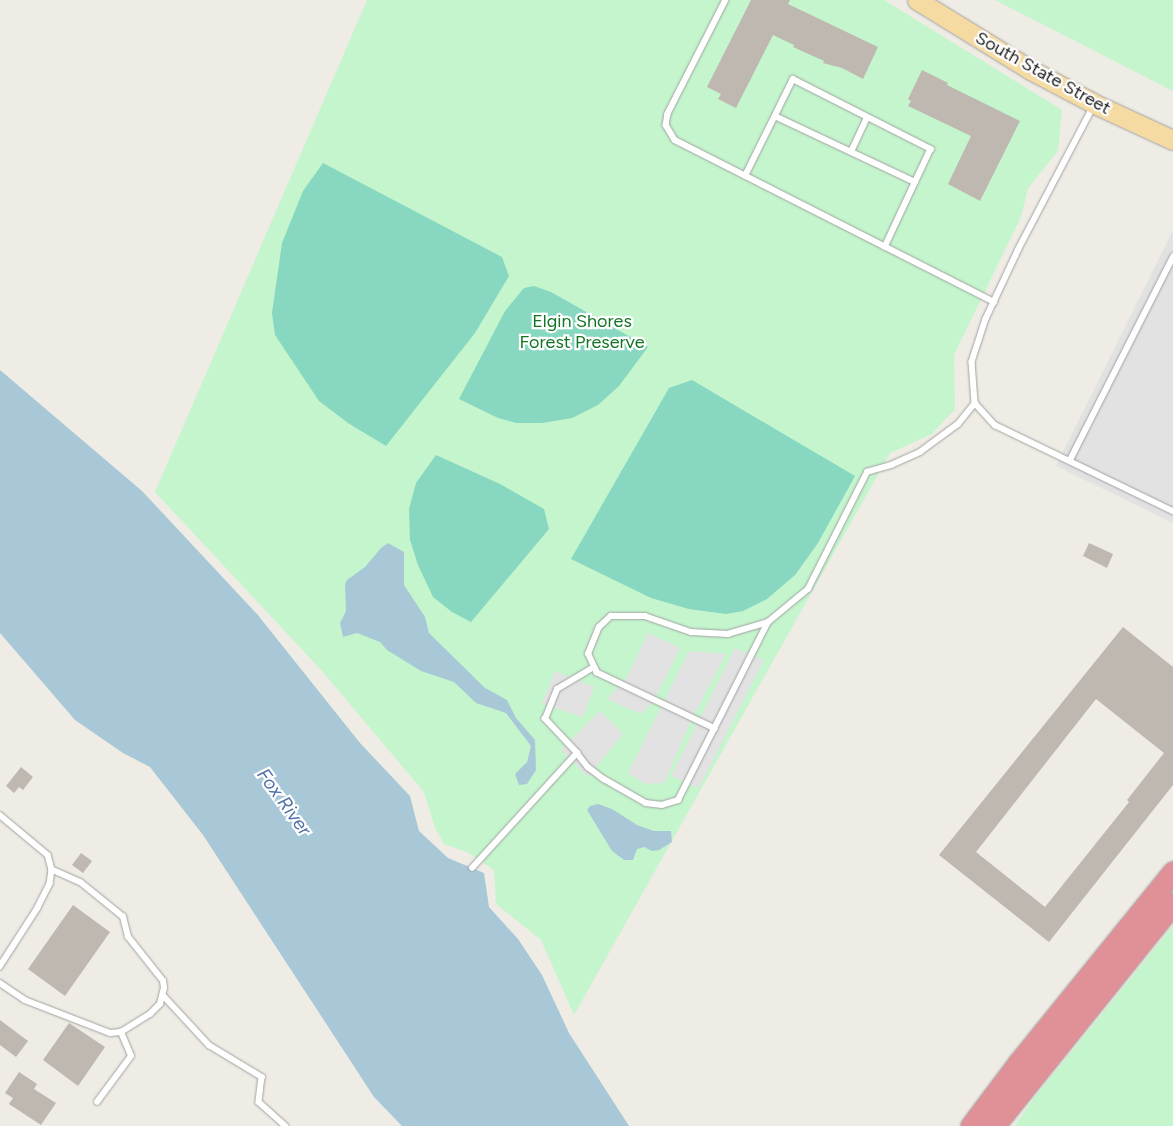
<!DOCTYPE html>
<html>
<head>
<meta charset="utf-8">
<style>
  body { margin:0 }
  #map { position:relative; width:1173px; height:1126px; overflow:hidden; background:#eeece4; font-family:Figtree,sans-serif }
  div>[style] { position:absolute }
  .park>* { inset:0; background:#c4f5cd }
  .pitch>* { inset:0; background:#88d7c1 }
  .parking>* { inset:0; background:#e2e2e2 }
  .water>* { inset:0; background:#a8c8d8 }
  .building>* { inset:0; background:#beb8b1 }
  .roads { filter:drop-shadow(0 0 1px #a2a2a2) drop-shadow(0 0 1px #a2a2a2) }
  .lane>* { height:5.5px; margin:-2.75px; padding:0 2.75px; transform-origin:2.75px; border-radius:2.75px; background:#fff }
  .primary>* { height:19px; margin:-9.5px; padding:0 9.5px; transform-origin:9.5px; border-radius:9.5px; background:#f5daa2 }
  .highway>* { height:21px; margin:-10.5px; padding:0 10.5px; transform-origin:10.5px; border-radius:10.5px; background:#e09198 }
  span { translate:-50% -50%; white-space:nowrap; text-align:center; line-height:1.15; -webkit-text-stroke:4.5px #fff; paint-order:stroke }
  .street-label { font-size:18px; color:#1e1e1e }
  .park-label { font-size:18px; color:#137425 }
  .water-label { font-size:19px; color:#5173a6; font-style:italic }
</style>
</head>
<body>
<div id="map">
  <div class="park">
    <i style="clip-path:polygon(367px 0,884px 0,1062px 110px,1058px 151px,1028px 188px,1021px 217px,954px 355px,955px 409px,932px 434px,890px 453px,574px 1015px,541px 940px,496px 904px,494px 870px,467px 852px,444px 844px,435px 828px,424px 792px,322px 671px,155px 492px)"></i>
    <i style="clip-path:polygon(995px 0,1173px 0,1173px 91px)"></i>
    <i style="clip-path:polygon(1173px 926px,1173px 1126px,1015px 1126px,1034px 1098px)"></i>
  </div>
  <div class="pitch">
    <i style="clip-path:polygon(323px 163px,502px 257px,509px 276px,475px 333px,386px 446px,348px 423px,319px 401px,275px 335px,272px 313px,282px 243px,303px 191px)"></i>
    <i style="clip-path:polygon(534px 286px,551px 292px,648px 347px,619px 386px,598px 405px,572px 418px,542px 423px,516px 423px,498px 418px,459px 399px,505px 311px,524px 288px)"></i>
    <i style="clip-path:polygon(692px 380px,855px 476px,818px 543px,795px 575px,767px 599px,743px 611px,726px 614px,689px 609px,651px 598px,571px 559px,669px 388px)"></i>
    <i style="clip-path:polygon(436px 455px,500px 484px,544px 509px,549px 529px,471px 622px,452px 612px,433px 597px,418px 565px,410px 540px,409px 509px,416px 483px)"></i>
  </div>
  <div class="parking">
    <i style="clip-path:polygon(1173px 230px,1173px 523px,1056px 466px)"></i>
    <i style="clip-path:polygon(648px 633px,680px 648px,654px 701px,641px 714px,607px 699px,627px 677px)"></i>
    <i style="clip-path:polygon(735px 648px,764px 660px,699px 788px,671px 776px)"></i>
    <i style="clip-path:polygon(689px 651px,726px 654px,692px 719px,664px 783px,645px 784px,628px 773px)"></i>
    <i style="clip-path:polygon(555px 671px,594px 687px,583px 717px,542px 704px)"></i>
    <i style="clip-path:polygon(600px 711px,623px 734px,588px 777px,561px 750px)"></i>
  </div>
  <div class="water">
    <i style="clip-path:polygon(0 370px,142px 491px,257px 614px,360px 743px,410px 796px,419px 831px,448px 858px,484px 873px,489px 907px,518px 939px,542px 975px,569px 1033px,629px 1126px,402px 1126px,374px 1097px,203px 835px,150px 767px,123px 753px,75px 720px,0 633px)"></i>
    <i style="clip-path:polygon(388px 543px,404px 552px,404px 585px,425px 617px,429px 633px,485px 688px,507px 700px,516px 718px,535px 740px,536px 770px,527px 784px,519px 785px,515px 774px,527px 762px,531px 746px,506px 713px,476px 703px,454px 682px,421px 671px,387px 650px,380px 642px,357px 633px,343px 637px,340px 623px,346px 611px,345px 584px,347px 580px,365px 567px,381px 548px)"></i>
    <i style="clip-path:polygon(598px 804px,612px 809px,637px 825px,654px 831px,671px 831px,672px 842px,659px 850px,652px 851px,644px 847px,637px 849px,633px 860px,624px 860px,612px 851px,587px 810px,590px 806px)"></i>
  </div>
  <div class="building">
    <i style="clip-path:polygon(751px 0,790px 0,788px 4px,878px 47px,863px 79px,842px 68px,823px 63px,824px 61px,793px 47px,794px 45px,773px 35px,736px 108px,718px 99px,721px 94px,707px 87px)"></i>
    <i style="clip-path:polygon(922px 70px,948px 83px,947px 85px,1020px 121px,980px 201px,948px 184px,971px 136px,908px 106px,911px 101px,908px 99px)"></i>
    <i style="clip-path:polygon(1089px 543px,1113px 554px,1107px 568px,1083px 556px)"></i>
    <i style="clip-path:polygon(evenodd,1123px 627px,1173px 667px,1173px 785px,1049px 942px,939px 855px,1123px 627px,1096px 699px,1164px 753px,1127px 800px,1129px 802px,1045px 907px,976px 852px,1096px 699px)"></i>
    <i style="clip-path:polygon(21px 767px,33px 777px,23px 790px,19px 787px,14px 793px,6px 786px)"></i>
    <i style="clip-path:polygon(81px 853px,92px 861px,83px 873px,72px 865px)"></i>
    <i style="clip-path:polygon(73px 905px,110px 932px,65px 996px,28px 969px)"></i>
    <i style="clip-path:polygon(0 1020px,28px 1041px,16px 1057px,0 1045px)"></i>
    <i style="clip-path:polygon(69px 1023px,105px 1047px,78px 1086px,43px 1060px)"></i>
    <i style="clip-path:polygon(19px 1072px,37px 1084px,34px 1089px,56px 1103px,41px 1125px,9px 1104px,13px 1098px,5px 1093px)"></i>
  </div>
  <div class="roads">
    <div class="lane">
      <i style="left:726px;top:0;width:128px;rotate:117deg"></i>
      <i style="left:668px;top:114px;width:11px;rotate:100deg"></i>
      <i style="left:666px;top:125px;width:17px;rotate:59deg"></i>
      <i style="left:675px;top:140px;width:358px;rotate:26.9deg"></i>
      <i style="left:1094px;top:106px;width:161px;rotate:117.7deg"></i>
      <i style="left:1019px;top:249px;width:77px;rotate:115.2deg"></i>
      <i style="left:986px;top:319px;width:45px;rotate:108deg"></i>
      <i style="left:972px;top:362px;width:41px;rotate:85.8deg"></i>
      <i style="left:975px;top:403px;width:30px;rotate:48deg"></i>
      <i style="left:995px;top:425px;width:198px;rotate:25.8deg"></i>
      <i style="left:775px;top:116px;width:155px;rotate:25.2deg"></i>
      <i style="left:851px;top:152px;width:38px;rotate:-65deg"></i>
      <i style="left:745px;top:176px;width:108px;rotate:-63.7deg"></i>
      <i style="left:793px;top:79px;width:155px;rotate:26.9deg"></i>
      <i style="left:931px;top:149px;width:108px;rotate:115.1deg"></i>
      <i style="left:1070px;top:460px;width:228px;rotate:-63.1deg"></i>
      <i style="left:715px;top:729px;width:131px;rotate:-154.6deg"></i>
      <i style="left:597px;top:673px;width:21px;rotate:-115deg"></i>
      <i style="left:588px;top:654px;width:29px;rotate:-68deg"></i>
      <i style="left:599px;top:627px;width:16px;rotate:-43deg"></i>
      <i style="left:611px;top:616px;width:34px"></i>
      <i style="left:645px;top:616px;width:49px;rotate:19.2deg"></i>
      <i style="left:691px;top:632px;width:37px;rotate:3deg"></i>
      <i style="left:728px;top:634px;width:42px;rotate:-16.7deg"></i>
      <i style="left:768px;top:622px;width:52px;rotate:-39.5deg"></i>
      <i style="left:808px;top:589px;width:131px;rotate:-63.2deg"></i>
      <i style="left:867px;top:472px;width:25px;rotate:-16deg"></i>
      <i style="left:891px;top:465px;width:32px;rotate:-24deg"></i>
      <i style="left:920px;top:452px;width:47px;rotate:-36.4deg"></i>
      <i style="left:958px;top:424px;width:27px;rotate:-51deg"></i>
      <i style="left:577px;top:753px;width:47px;rotate:-133.3deg"></i>
      <i style="left:545px;top:719px;width:32px;rotate:-68deg"></i>
      <i style="left:557px;top:689px;width:43px;rotate:-30.7deg"></i>
      <i style="left:0;top:815px;width:62px;rotate:39.8deg"></i>
      <i style="left:48px;top:855px;width:16px;rotate:75deg"></i>
      <i style="left:52px;top:870px;width:14px;rotate:98deg"></i>
      <i style="left:50px;top:884px;width:27px;rotate:117deg"></i>
      <i style="left:38px;top:908px;width:70px;rotate:122.8deg"></i>
      <i style="left:472px;top:868px;width:156px;rotate:-47.6deg"></i>
      <i style="left:577px;top:753px;width:18px;rotate:52deg"></i>
      <i style="left:588px;top:767px;width:20px;rotate:37deg"></i>
      <i style="left:604px;top:779px;width:48px;rotate:29.7deg"></i>
      <i style="left:646px;top:803px;width:16px;rotate:7deg"></i>
      <i style="left:662px;top:805px;width:17px;rotate:-17deg"></i>
      <i style="left:678px;top:800px;width:199px;rotate:-63.2deg"></i>
      <i style="left:0;top:983px;width:30px;rotate:34deg"></i>
      <i style="left:25px;top:1000px;width:91px;rotate:21.2deg"></i>
      <i style="left:110px;top:1033px;width:11px;rotate:-5deg"></i>
      <i style="left:121px;top:1032px;width:34px;rotate:-32deg"></i>
      <i style="left:150px;top:1014px;width:14px;rotate:-45deg"></i>
      <i style="left:160px;top:1004px;width:16px;rotate:-76deg"></i>
      <i style="left:164px;top:988px;width:7px;rotate:-98deg"></i>
      <i style="left:163px;top:981px;width:56px;rotate:-128.5deg"></i>
      <i style="left:128px;top:937px;width:21px;rotate:-104deg"></i>
      <i style="left:123px;top:917px;width:54px;rotate:-141deg"></i>
      <i style="left:81px;top:883px;width:32px;rotate:-156deg"></i>
      <i style="left:163px;top:995px;width:68px;rotate:47.4deg"></i>
      <i style="left:209px;top:1045px;width:62px;rotate:31.1deg"></i>
      <i style="left:262px;top:1077px;width:25px;rotate:97deg"></i>
      <i style="left:259px;top:1102px;width:36px;rotate:42deg"></i>
      <i style="left:97px;top:1102px;width:57px;rotate:-53.5deg"></i>
      <i style="left:131px;top:1056px;width:26px;rotate:-113deg"></i>
    </div>
    <div class="primary">
      <i style="left:917px;top:0;width:132px;rotate:31.6deg"></i>
      <i style="left:1029px;top:69px;width:75px;rotate:27.9deg"></i>
      <i style="left:1095px;top:104px;width:86px;rotate:24.8deg"></i>
    </div>
    <div class="highway">
      <i style="left:971px;top:1126px;width:80px;rotate:-53.1deg"></i>
      <i style="left:1019px;top:1062px;width:245px;rotate:-51deg"></i>
      <i style="left:994px;top:1126px;width:286px;rotate:-51.2deg"></i>
    </div>
  </div>
  <div class="street-label">
    <span style="left:1043px;top:73px;rotate:29deg">South State Street</span>
  </div>
  <div class="park-label">
    <span style="left:582px;top:332px">Elgin Shores<br>Forest Preserve</span>
  </div>
  <div class="water-label">
    <span style="left:284px;top:802px;rotate:54deg">Fox River</span>
  </div>
</div>
</body>
</html>
